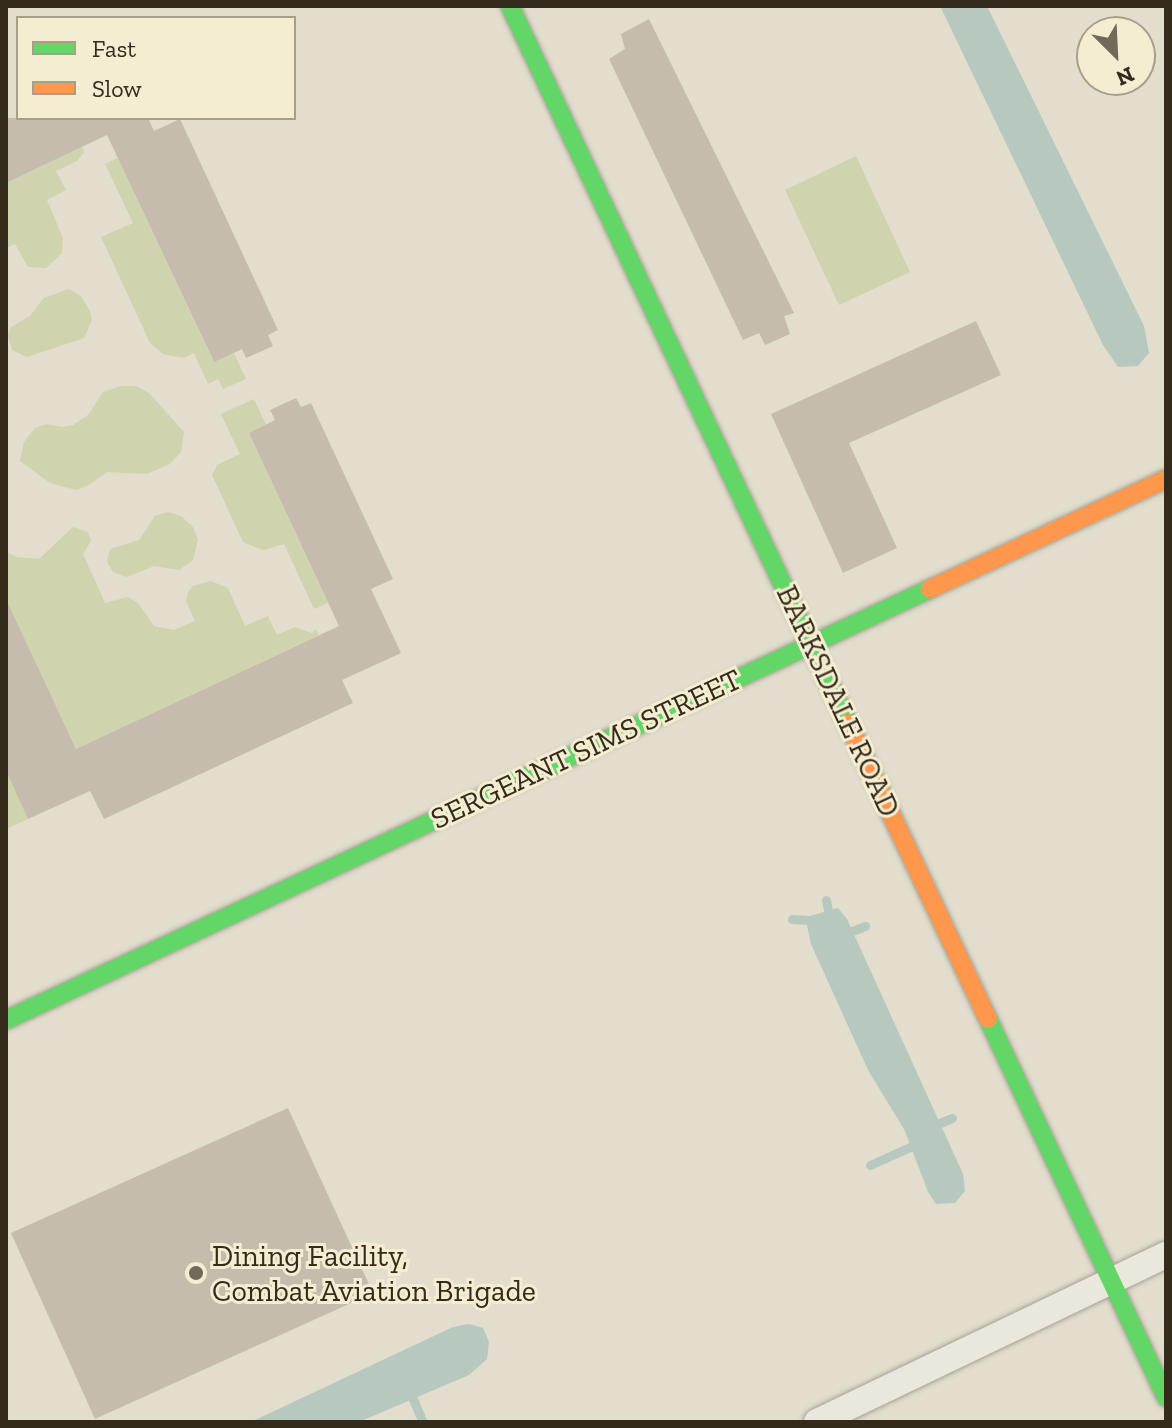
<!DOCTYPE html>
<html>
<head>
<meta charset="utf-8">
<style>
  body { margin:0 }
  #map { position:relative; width:1172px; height:1428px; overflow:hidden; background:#e2ddcc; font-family:"Zilla Slab",serif }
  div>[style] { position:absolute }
  .green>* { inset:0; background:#cfd3ae }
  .water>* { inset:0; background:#b7c8bf }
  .stream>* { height:9px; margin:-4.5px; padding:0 4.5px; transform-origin:4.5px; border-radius:4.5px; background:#b7c8bf }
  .building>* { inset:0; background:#c6bcad }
  .roads { filter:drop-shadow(0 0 2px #a7a295) drop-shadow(0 0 2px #a7a295) }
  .street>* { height:26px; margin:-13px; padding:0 13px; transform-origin:13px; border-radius:13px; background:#eae8dd }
  .fast>* { height:18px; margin:-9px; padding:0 9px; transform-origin:9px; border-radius:9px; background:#63d668 }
  .slow>* { height:18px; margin:-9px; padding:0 9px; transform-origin:9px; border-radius:9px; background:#ff974d }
  .dots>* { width:22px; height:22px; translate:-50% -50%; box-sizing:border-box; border:4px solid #f4edd1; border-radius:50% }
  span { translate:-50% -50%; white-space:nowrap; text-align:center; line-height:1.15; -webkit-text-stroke:6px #f4edd1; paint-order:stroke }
  .street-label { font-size:30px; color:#352b1d }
  .poi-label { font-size:30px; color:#352b1d }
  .left { translate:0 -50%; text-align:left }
  .frame { position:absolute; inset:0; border:8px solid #352b1d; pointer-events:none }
  .legend { position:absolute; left:16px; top:16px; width:280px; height:104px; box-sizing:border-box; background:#f4edd1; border:2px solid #a89f89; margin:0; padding:10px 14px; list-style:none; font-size:24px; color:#352b1d }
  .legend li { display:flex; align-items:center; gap:16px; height:40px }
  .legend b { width:40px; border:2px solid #a89f89 }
  .north { position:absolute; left:1076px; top:16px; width:80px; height:80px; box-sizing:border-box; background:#f4edd1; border:2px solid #a89f89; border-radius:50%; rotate:156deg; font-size:22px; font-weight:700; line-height:32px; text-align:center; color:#352b1d }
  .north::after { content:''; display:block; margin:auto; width:28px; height:36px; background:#72695a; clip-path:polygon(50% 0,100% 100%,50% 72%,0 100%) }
</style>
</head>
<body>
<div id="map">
  <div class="green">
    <i style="clip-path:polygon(82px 147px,84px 152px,77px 161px,56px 171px,66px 190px,47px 200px,63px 238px,62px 253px,46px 268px,28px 267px,15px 244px,6px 248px,6px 183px)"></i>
    <i style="clip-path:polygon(856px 156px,910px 272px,839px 305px,785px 190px)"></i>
    <i style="clip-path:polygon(118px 158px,213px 361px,234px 353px,246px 379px,223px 389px,218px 379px,208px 384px,194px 353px,183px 358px,163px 354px,150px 343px,101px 237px,133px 223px,105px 164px)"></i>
    <i style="clip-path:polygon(69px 289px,81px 296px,90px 311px,92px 320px,84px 338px,27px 357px,12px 350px,8px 335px,11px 327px,30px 316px,44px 298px)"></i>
    <i style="clip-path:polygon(121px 386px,136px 386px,149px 393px,184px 432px,181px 452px,170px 464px,147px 474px,107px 472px,89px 485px,76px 490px,50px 483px,20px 461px,24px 442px,35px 428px,47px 424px,62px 427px,73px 425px,88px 415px,103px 392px)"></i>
    <i style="clip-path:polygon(254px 399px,266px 425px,249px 433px,328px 603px,314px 609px,284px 544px,263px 550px,243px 542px,212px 475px,217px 465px,240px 454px,221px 414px)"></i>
    <i style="clip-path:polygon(168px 512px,181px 516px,193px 527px,198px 540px,193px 560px,179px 570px,154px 566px,127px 577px,113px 572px,107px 562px,110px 549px,139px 540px,155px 516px)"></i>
    <i style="clip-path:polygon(73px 527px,88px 532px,91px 541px,83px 554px,105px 603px,128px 597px,138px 603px,154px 626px,174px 630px,195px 621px,186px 601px,188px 592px,193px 586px,211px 581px,228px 588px,245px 626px,268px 616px,277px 635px,295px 627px,311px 633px,316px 630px,319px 635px,76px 749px,6px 599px,6px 551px,16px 557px,39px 559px)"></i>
    <i style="clip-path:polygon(6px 771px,28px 819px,6px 829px)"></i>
  </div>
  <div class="water">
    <i style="clip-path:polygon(940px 6px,987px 6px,1144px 326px,1149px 353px,1138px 366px,1118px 367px,1103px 345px)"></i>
    <i style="clip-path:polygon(838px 908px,847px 919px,963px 1174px,965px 1191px,955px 1203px,936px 1204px,928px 1192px,905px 1131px,868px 1070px,811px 944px,807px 925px,810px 916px)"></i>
    <i style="clip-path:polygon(469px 1324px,483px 1328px,489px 1342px,487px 1359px,469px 1375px,359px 1422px,251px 1422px,453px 1327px)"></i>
  </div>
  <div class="stream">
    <i style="left:826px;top:900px;width:10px;rotate:79deg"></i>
    <i style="left:792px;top:919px;width:17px;rotate:3deg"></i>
    <i style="left:852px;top:931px;width:14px;rotate:-21deg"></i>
    <i style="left:940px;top:1123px;width:13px;rotate:-23deg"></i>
    <i style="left:870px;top:1165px;width:46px;rotate:-24.3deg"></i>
    <i style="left:413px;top:1399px;width:25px;rotate:67deg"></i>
  </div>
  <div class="building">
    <i style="clip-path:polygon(649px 19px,794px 313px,784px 316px,790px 334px,765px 345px,759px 333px,743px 340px,609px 59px,625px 49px,621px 34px)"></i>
    <i style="clip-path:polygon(6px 118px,148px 118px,154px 131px,180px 119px,278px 330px,268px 335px,273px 346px,246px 358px,242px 349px,214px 362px,107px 135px,6px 183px)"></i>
    <i style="clip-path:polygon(976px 321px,1001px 375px,849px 443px,897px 548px,843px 573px,771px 414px)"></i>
    <i style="clip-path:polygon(296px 398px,301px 407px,311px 403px,393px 579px,371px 589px,401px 653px,342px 680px,353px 703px,104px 819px,90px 791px,28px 819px,6px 771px,6px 599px,76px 749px,339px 626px,249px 433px,275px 420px,270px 410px)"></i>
    <i style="clip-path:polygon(288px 1108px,373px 1293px,95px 1419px,11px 1233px)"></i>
  </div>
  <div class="roads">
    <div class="street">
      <i style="left:817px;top:1422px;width:387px;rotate:-25.6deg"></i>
    </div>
    <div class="fast">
      <i style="left:510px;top:6px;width:793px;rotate:64.76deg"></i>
      <i style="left:988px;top:1019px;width:418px;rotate:64.8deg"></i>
      <i style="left:6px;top:1020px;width:1020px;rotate:-25.01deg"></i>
    </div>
    <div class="slow">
      <i style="left:930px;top:589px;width:260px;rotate:-25deg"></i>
      <i style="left:848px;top:723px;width:327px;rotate:64.7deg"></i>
    </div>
  </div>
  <div class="dots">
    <i style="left:196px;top:1273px;background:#72695a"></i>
  </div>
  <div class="street-label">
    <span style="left:838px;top:701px;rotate:65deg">BARKSDALE ROAD</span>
    <span style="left:586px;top:749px;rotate:-25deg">SERGEANT SIMS STREET</span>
  </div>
  <div class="poi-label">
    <span class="left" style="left:212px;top:1273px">Dining Facility,<br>Combat Aviation Brigade</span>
  </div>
  <div class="frame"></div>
  <ul class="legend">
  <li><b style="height:10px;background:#63d668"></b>Fast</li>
  <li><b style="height:10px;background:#ff974d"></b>Slow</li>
  </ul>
  <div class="north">N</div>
</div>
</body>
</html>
